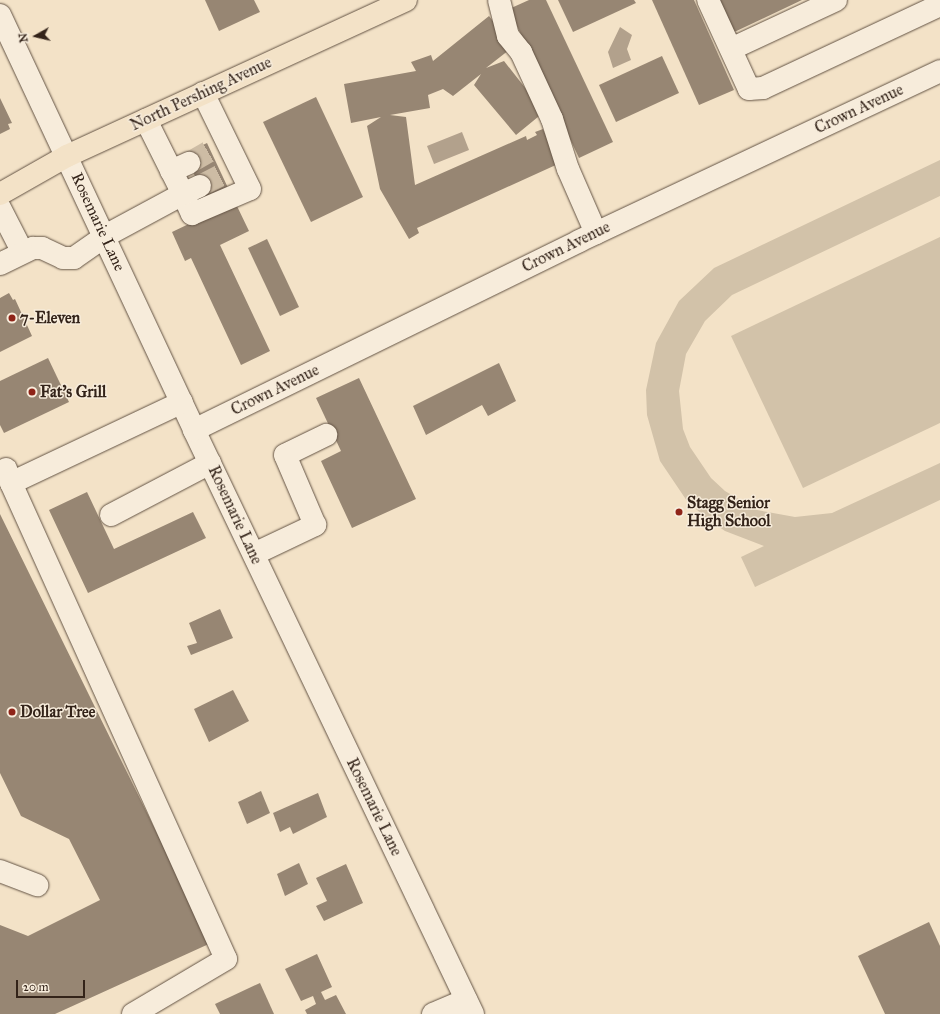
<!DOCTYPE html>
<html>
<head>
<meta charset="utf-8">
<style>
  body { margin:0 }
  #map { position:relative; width:940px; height:1014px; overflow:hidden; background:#f3e2c7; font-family:"IM FELL Great Primer",serif }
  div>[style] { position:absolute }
  .green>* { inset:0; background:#d2c2a9 }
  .water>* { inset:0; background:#b2a18c }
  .building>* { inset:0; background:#978673 }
  .minor-tunnel>* { height:22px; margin-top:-11px; transform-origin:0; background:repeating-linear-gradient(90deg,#cdbca4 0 22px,transparent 0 33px) }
  .roads { filter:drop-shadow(0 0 1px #635344) drop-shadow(0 0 1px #635344) }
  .minor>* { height:22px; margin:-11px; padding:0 11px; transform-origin:11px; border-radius:11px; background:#f7ecdb }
  .major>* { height:22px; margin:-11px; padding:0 11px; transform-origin:11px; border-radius:11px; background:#f3e2c7 }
  .dots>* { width:11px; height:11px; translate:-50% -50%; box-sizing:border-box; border:2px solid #f7ecdb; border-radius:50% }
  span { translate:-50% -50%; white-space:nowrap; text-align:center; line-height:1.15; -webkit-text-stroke:3px #f7ecdb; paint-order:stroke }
  .street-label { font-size:16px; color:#332319 }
  .poi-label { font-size:16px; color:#332319; font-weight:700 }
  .left { translate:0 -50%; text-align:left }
  .north { position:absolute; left:16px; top:16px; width:40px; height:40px; -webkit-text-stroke:3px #f7ecdb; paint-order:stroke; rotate:262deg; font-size:11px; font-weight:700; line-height:16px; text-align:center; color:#332319 }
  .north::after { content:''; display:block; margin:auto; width:14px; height:18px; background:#332319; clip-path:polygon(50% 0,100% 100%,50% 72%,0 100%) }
  .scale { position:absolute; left:16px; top:980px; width:69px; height:18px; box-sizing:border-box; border:2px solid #332319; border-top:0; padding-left:5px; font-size:12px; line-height:14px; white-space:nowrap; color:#332319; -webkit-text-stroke:3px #f7ecdb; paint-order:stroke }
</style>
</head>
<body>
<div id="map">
  <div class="green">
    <i style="clip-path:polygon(940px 160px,940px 196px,732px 295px,705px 321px,686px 354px,679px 391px,683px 429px,690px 447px,711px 478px,725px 491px,757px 510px,795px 517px,832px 513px,940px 463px,940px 500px,755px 587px,741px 557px,764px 546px,725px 531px,705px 517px,687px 501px,660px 461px,647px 415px,646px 390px,656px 343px,679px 301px,714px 268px)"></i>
    <i style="clip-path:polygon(940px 237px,940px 423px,803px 488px,731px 336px)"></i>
  </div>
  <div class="water">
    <i style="clip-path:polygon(620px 27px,632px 35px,627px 49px,631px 60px,613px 68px,608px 52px)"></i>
    <i style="clip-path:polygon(462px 132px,469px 150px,434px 164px,427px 146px)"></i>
  </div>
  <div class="building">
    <i style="clip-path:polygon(205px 0,254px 0,260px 12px,219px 31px)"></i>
    <i style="clip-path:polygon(529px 0,546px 0,613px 142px,579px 158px,509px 9px)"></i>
    <i style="clip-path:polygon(558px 0,634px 0,636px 3px,573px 32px)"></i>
    <i style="clip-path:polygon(652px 0,694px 0,734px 90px,699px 105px)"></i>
    <i style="clip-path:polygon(711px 0,802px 0,728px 35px)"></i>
    <i style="clip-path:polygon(489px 16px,513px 47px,486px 68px,504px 61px,544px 112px,516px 135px,474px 85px,481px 74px,453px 96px,443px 89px,428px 95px,430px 108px,390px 115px,406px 117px,415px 185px,526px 136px,527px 140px,537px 135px,535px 132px,543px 129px,558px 164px,417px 228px,419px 233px,409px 239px,380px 189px,367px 126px,381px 117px,351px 123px,344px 84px,416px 71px,411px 62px,431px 55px,433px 61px)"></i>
    <i style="clip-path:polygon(662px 56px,679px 93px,616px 122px,599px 85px)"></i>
    <i style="clip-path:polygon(316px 97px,363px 197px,311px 222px,263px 122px)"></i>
    <i style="clip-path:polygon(0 98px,12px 123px,8px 124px,10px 129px,0 134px)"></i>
    <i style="clip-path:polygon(207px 143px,229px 190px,207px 200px,184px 154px)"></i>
    <i style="clip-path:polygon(235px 202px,249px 231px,220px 245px,270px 351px,241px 365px,191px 258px,185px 261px,172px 232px)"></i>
    <i style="clip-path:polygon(267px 239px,299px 307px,280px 316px,248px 248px)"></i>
    <i style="clip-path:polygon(9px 293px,13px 300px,15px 299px,32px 336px,0 352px,0 298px)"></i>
    <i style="clip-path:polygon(48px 358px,69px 402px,4px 433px,0 425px,0 381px)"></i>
    <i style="clip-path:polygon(499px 363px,516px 401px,488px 416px,482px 405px,426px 435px,413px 406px)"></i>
    <i style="clip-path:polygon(359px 378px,416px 499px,352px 528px,321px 461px,341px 451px,316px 398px)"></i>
    <i style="clip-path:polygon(87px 492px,114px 549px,193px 512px,206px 538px,88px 593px,49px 510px)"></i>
    <i style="clip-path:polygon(0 514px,211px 943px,55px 1014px,0 1014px,0 925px,28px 936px,100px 900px,69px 839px,21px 816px,0 773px)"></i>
    <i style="clip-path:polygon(220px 609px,233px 638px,191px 655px,187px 646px,197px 643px,189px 623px)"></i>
    <i style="clip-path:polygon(233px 690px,249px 721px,209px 742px,194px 709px)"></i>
    <i style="clip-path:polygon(261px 791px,270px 813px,247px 824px,238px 802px)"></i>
    <i style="clip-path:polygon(318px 793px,327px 817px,293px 834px,290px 827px,280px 832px,273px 813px)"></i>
    <i style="clip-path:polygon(299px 863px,308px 884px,285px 896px,277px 874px)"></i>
    <i style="clip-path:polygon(346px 864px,363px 903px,324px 921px,316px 906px,327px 901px,316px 878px)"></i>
    <i style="clip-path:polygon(929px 922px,940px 946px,940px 1014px,885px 1014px,858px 956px)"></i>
    <i style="clip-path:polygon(317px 954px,332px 987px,321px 992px,325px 1000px,336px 995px,346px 1014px,307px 1014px,305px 1010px,316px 1004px,313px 996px,301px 1001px,285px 969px)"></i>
    <i style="clip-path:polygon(260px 983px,274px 1014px,220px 1014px,215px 1004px)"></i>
  </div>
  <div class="minor-tunnel">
    <i style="left:189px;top:163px;width:24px;rotate:-30deg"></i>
    <i style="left:200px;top:186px;width:25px;rotate:-27deg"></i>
  </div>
  <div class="roads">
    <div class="minor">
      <i style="left:499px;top:0;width:37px;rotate:76deg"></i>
      <i style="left:508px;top:36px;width:21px;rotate:51deg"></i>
      <i style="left:521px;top:52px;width:74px;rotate:65.2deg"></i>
      <i style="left:552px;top:119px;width:52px;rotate:72.3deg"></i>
      <i style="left:568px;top:169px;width:70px;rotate:66.4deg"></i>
      <i style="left:708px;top:0;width:98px;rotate:65.3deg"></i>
      <i style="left:749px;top:89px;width:14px;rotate:-4deg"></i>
      <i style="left:763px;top:88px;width:195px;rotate:-25.1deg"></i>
      <i style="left:0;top:15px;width:458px;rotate:64.9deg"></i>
      <i style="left:194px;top:430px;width:647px;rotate:64.46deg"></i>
      <i style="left:731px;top:49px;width:116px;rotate:-25deg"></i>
      <i style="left:171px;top:171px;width:20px;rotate:-24deg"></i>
      <i style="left:200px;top:186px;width:19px;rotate:155deg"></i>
      <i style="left:183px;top:194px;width:22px;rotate:66deg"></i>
      <i style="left:192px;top:214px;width:63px;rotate:-23.3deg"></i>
      <i style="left:250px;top:189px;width:107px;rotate:-116.1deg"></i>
      <i style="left:0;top:208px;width:48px;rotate:62.9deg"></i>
      <i style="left:0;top:264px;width:37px;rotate:-26deg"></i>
      <i style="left:33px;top:248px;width:9px"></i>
      <i style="left:42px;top:248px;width:23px;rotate:25deg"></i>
      <i style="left:63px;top:258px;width:11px"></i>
      <i style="left:74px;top:258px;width:38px;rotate:-35deg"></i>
      <i style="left:105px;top:236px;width:89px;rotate:-28.3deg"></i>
      <i style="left:183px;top:194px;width:83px;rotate:-116.6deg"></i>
      <i style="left:194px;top:430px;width:429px;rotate:-26.1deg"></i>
      <i style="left:579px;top:241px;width:399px;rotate:-25.2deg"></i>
      <i style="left:6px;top:469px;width:15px;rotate:70deg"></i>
      <i style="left:11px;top:483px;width:189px;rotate:-25.3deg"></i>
      <i style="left:11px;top:483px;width:522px;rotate:65.69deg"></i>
      <i style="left:226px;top:959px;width:108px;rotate:149.4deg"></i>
      <i style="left:111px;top:515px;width:112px;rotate:-27.7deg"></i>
      <i style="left:254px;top:554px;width:68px;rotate:-25.4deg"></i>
      <i style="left:315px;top:525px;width:76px;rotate:-113.2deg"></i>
      <i style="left:285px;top:455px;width:46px;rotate:-26deg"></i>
      <i style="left:0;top:871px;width:40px;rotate:21deg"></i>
      <i style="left:433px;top:1014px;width:36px;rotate:-23deg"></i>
    </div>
    <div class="major">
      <i style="left:0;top:194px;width:77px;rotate:-29.6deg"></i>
      <i style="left:67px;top:156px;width:373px;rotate:-24.7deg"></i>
    </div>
  </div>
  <div class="dots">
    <i style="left:12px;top:318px;background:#8f2418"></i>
    <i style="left:32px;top:392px;background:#8f2418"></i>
    <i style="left:679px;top:512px;background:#8f2418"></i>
    <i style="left:12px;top:712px;background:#8f2418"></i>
  </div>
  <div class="street-label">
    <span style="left:201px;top:94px;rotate:-25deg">North Pershing Avenue</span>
    <span style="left:859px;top:109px;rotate:-25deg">Crown Avenue</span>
    <span style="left:98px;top:222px;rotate:65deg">Rosemarie Lane</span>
    <span style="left:566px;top:247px;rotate:-26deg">Crown Avenue</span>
    <span style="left:275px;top:390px;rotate:-26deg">Crown Avenue</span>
    <span style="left:235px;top:515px;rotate:65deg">Rosemarie Lane</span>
    <span style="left:374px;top:807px;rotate:64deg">Rosemarie Lane</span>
  </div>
  <div class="poi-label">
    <span class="left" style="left:20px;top:318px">7-Eleven</span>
    <span class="left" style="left:40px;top:392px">Fat's Grill</span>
    <span class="left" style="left:687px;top:512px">Stagg Senior<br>High School</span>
    <span class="left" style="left:20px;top:712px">Dollar Tree</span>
  </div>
  <div class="north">N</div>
  <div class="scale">20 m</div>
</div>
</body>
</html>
